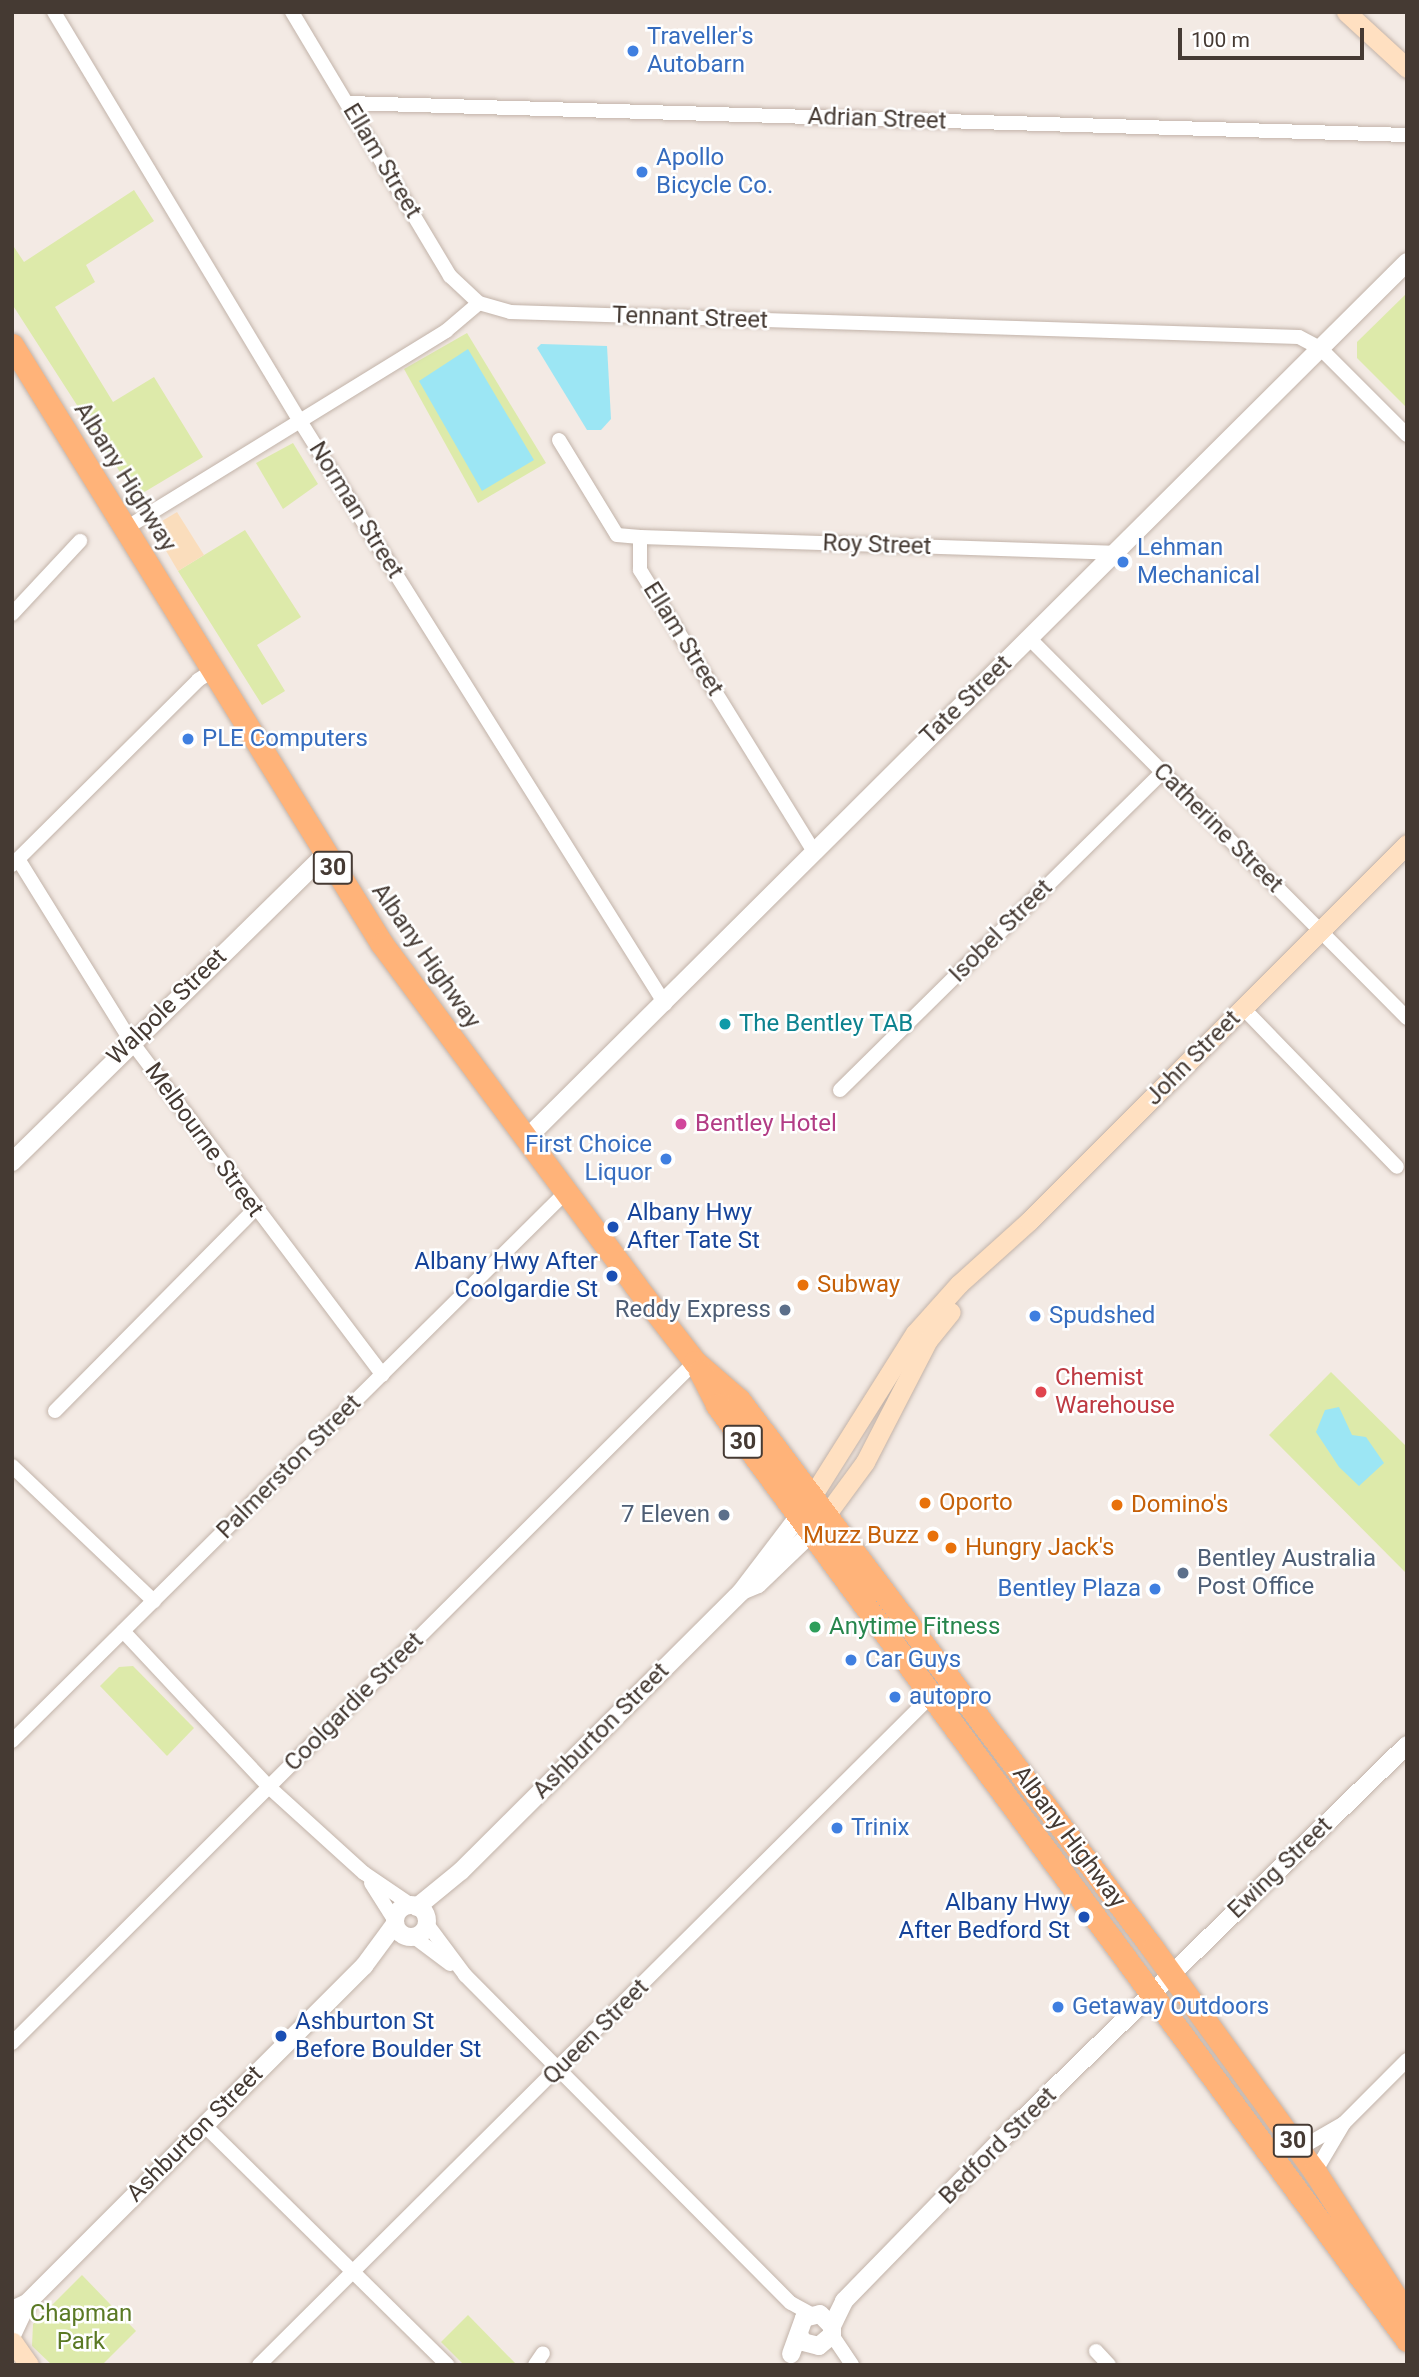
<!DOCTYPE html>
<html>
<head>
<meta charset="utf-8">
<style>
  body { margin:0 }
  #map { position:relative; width:1419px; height:2377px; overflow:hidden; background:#f3eae4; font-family:Roboto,sans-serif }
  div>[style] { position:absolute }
  .green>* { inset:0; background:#ddeaaa }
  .sand>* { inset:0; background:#faddbc }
  .water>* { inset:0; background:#9ce6f4 }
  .roads { filter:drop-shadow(0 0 2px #c2b3a9) drop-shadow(0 0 2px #c2b3a9) }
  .minor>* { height:14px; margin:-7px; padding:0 7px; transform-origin:7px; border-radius:7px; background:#fff }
  .tertiary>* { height:18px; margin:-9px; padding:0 9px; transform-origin:9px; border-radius:9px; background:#fff }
  .tertiary>.ring { margin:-9px; padding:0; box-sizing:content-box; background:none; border:18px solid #fff; border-radius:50% }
  .secondary>* { height:19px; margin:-9.5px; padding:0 9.5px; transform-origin:9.5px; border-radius:9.5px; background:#ffe0c1 }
  .trunk>* { height:23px; margin:-11.5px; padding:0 11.5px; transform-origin:11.5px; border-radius:11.5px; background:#ffb379 }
  .dots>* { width:19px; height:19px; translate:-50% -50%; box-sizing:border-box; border:4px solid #fff; border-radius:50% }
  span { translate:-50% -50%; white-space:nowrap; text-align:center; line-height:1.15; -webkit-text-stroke:5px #fff; paint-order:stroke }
  .shield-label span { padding:2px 5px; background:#fff; border:2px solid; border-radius:5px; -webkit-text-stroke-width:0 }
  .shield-label { font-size:23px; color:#453a33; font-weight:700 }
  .shop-label { font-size:24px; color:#366cbe }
  .left { translate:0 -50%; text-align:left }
  .right { translate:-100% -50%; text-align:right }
  .street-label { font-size:24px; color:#453a33 }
  .culture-label { font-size:24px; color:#0d838f }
  .hotel-label { font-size:24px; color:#b23c85 }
  .transit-label { font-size:24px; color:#164399 }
  .food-label { font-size:24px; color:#c56008 }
  .service-label { font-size:24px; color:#4e5e75 }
  .health-label { font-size:24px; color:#be3a42 }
  .leisure-label { font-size:24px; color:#27864d }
  .park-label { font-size:24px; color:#5a7924 }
  .frame { position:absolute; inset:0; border:14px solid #453a33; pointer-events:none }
  .scale { position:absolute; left:1178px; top:28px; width:186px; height:32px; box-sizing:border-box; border:4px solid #453a33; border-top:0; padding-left:9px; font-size:21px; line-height:24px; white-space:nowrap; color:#453a33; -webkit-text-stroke:5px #fff; paint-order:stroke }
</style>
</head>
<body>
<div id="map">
  <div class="green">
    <i style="clip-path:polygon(134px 190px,154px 221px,86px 265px,95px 282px,55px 307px,113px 402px,154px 377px,203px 457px,136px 497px,12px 304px,12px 244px,24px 262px)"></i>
    <i style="clip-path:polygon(1407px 293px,1407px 408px,1357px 358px,1357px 342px)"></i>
    <i style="clip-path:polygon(467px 333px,546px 463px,478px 503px,404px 369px)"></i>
    <i style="clip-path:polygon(293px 443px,318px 484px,283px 509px,256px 463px)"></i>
    <i style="clip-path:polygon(245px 530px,301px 617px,257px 645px,285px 691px,262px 705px,178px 571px)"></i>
    <i style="clip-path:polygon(1331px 1372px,1407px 1447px,1407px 1574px,1269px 1435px)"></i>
    <i style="clip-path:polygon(133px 1666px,194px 1728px,167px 1756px,100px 1686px,119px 1667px)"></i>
    <i style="clip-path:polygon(82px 2275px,136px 2331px,102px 2365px,52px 2365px,32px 2346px,33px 2324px)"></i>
    <i style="clip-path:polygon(468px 2315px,516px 2364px,515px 2365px,464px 2365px,441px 2342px)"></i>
  </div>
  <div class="sand">
    <i style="clip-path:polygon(177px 512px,204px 555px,178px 571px,152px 527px)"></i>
  </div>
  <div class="water">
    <i style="clip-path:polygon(541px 344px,607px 346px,611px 419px,601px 430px,587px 430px,537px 348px)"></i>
    <i style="clip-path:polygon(468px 349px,534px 460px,482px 491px,419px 381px)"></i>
    <i style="clip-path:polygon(1339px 1407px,1352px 1435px,1366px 1437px,1384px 1463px,1359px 1486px,1339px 1467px,1316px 1432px,1325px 1410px)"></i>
  </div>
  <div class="roads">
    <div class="minor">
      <i style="left:54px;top:12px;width:477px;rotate:59deg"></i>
      <i style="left:300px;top:421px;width:688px;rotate:57.95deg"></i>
      <i style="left:292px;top:12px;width:308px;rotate:59.1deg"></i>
      <i style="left:450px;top:276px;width:40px;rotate:43deg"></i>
      <i style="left:348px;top:103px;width:1059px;rotate:1.73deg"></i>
      <i style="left:559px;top:440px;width:111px;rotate:58.6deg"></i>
      <i style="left:617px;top:535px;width:23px;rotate:5deg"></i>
      <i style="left:640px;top:537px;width:33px;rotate:90deg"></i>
      <i style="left:640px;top:570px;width:329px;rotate:58.3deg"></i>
      <i style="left:126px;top:528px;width:376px;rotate:-31.6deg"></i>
      <i style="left:446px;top:331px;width:43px;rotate:-40.3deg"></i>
      <i style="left:479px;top:303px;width:32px;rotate:16deg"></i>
      <i style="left:510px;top:312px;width:789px;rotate:1.81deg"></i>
      <i style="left:1299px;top:337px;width:24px;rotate:28deg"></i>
      <i style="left:1320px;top:348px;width:123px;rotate:45deg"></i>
      <i style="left:640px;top:537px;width:474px;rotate:1.9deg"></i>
      <i style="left:12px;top:614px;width:100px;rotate:-47deg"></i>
      <i style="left:1029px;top:638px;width:536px;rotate:45.15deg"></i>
      <i style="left:18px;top:859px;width:214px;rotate:58.2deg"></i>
      <i style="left:131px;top:1041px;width:418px;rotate:53deg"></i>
      <i style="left:12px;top:865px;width:262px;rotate:-44.8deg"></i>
      <i style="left:198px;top:680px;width:19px;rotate:-32deg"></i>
      <i style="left:1243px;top:1008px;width:221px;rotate:45.9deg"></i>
      <i style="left:840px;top:1090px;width:453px;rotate:-44.6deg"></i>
      <i style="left:55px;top:1411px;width:284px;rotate:-45.3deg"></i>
      <i style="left:12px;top:1466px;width:196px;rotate:43.6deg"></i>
      <i style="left:123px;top:1631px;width:214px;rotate:46.9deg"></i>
      <i style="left:269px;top:1787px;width:128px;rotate:42.2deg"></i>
      <i style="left:364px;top:1873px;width:57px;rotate:34.2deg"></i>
      <i style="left:12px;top:1741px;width:780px;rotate:-44.74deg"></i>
      <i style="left:371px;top:1883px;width:45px;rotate:57.7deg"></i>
      <i style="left:427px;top:1924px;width:64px;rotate:53.3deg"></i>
      <i style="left:465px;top:1975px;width:462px;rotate:45.2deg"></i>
      <i style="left:791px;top:2303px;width:23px;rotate:29deg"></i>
      <i style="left:414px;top:1937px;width:45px;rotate:36.9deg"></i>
      <i style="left:12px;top:2043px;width:964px;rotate:-44.92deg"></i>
      <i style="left:204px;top:2125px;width:342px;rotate:44.6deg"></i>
      <i style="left:1299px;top:2149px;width:52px;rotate:-30deg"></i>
      <i style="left:1315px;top:2172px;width:57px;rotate:-59.4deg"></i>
      <i style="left:1344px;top:2123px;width:89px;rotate:-45deg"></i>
      <i style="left:832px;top:2335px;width:36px;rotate:56deg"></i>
      <i style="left:1096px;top:2351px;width:19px;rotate:47deg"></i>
      <i style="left:259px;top:2365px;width:947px;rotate:-44.87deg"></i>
      <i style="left:535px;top:2365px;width:14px;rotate:-56deg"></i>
    </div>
    <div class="tertiary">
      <i style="left:526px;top:1139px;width:1243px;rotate:-44.87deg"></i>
      <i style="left:12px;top:1162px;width:439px;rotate:-44.5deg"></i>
      <i style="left:744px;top:1590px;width:15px;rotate:-23deg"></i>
      <i style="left:758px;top:1584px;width:74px;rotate:-43.9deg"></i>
      <i class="ring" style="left:395px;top:1905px;width:14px;height:14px"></i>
      <i style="left:417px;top:1907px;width:57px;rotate:-39.3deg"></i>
      <i style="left:461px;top:1871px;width:395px;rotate:-44.9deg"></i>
      <i style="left:741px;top:1592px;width:96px;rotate:-52.7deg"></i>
      <i style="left:12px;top:2310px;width:17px;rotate:-25deg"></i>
      <i style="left:27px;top:2303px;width:477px;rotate:-45deg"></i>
      <i style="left:364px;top:1966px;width:52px;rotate:-53.6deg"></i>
      <i style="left:832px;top:2326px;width:28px;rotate:-64deg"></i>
      <i style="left:844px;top:2301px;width:219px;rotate:-45.7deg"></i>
      <i style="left:997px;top:2144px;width:572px;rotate:-44.22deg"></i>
      <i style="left:13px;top:2333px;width:33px;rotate:-65deg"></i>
      <i style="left:791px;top:2354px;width:38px;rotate:-70deg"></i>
      <i style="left:804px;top:2318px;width:16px;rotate:-14deg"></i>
      <i style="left:820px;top:2314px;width:17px;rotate:45deg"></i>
      <i style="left:832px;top:2326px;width:9px;rotate:90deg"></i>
      <i style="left:832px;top:2335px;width:17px;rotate:140deg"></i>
      <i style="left:819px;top:2346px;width:16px;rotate:-166deg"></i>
      <i style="left:803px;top:2342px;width:9px;rotate:-117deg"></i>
    </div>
    <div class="secondary">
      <i style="left:1346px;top:12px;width:83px;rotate:42.6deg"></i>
      <i style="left:804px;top:1509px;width:208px;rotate:-57.8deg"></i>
      <i style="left:915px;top:1333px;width:66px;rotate:-48.1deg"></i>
      <i style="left:959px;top:1284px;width:94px;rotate:-42deg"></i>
      <i style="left:1029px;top:1221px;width:534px;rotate:-44.92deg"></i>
      <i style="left:818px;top:1526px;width:79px;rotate:-53.7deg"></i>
      <i style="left:865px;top:1462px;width:137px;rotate:-62.7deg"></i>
      <i style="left:928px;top:1340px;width:36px;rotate:-51deg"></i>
      <i style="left:13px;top:2342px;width:28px;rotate:55deg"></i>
    </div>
    <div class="trunk">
      <i style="left:12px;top:345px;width:704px;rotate:58.3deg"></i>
      <i style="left:382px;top:944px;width:425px;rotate:53.4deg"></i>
      <i style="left:635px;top:1285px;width:98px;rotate:52.1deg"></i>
      <i style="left:695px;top:1362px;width:58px;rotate:40.8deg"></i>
      <i style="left:739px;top:1400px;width:688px;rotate:52.98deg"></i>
      <i style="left:1153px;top:1949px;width:276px;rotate:54deg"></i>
      <i style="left:1315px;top:2172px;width:170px;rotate:57.2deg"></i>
      <i style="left:700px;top:1371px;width:38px;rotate:63deg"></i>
      <i style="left:717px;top:1405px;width:1162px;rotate:53.57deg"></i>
    </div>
  </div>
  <div class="dots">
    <i style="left:633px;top:51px;background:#3f7fe0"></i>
    <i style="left:642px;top:172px;background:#3f7fe0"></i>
    <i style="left:1123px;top:562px;background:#3f7fe0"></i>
    <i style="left:188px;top:739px;background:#3f7fe0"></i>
    <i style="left:725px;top:1024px;background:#0f9aa8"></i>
    <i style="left:681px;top:1124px;background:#d1479c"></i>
    <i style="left:666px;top:1159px;background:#3f7fe0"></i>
    <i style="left:613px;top:1227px;background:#1a4fb4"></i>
    <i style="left:612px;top:1276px;background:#1a4fb4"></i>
    <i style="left:803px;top:1285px;background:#e8710a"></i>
    <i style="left:785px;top:1310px;background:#5c6f8a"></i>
    <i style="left:1035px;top:1316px;background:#3f7fe0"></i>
    <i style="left:1041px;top:1392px;background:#e0444e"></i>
    <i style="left:925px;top:1503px;background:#e8710a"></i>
    <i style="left:1117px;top:1505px;background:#e8710a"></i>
    <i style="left:724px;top:1515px;background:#5c6f8a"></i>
    <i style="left:933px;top:1536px;background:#e8710a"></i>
    <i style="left:951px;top:1548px;background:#e8710a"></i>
    <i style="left:1183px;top:1573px;background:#5c6f8a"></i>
    <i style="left:1155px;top:1589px;background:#3f7fe0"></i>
    <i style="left:815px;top:1627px;background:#2e9e5b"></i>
    <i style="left:851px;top:1660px;background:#3f7fe0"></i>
    <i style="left:895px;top:1697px;background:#3f7fe0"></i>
    <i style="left:837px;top:1828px;background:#3f7fe0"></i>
    <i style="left:1084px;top:1917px;background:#1a4fb4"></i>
    <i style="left:1058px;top:2007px;background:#3f7fe0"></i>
    <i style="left:281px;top:2036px;background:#1a4fb4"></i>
  </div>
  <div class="shield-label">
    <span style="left:333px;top:868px">30</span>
    <span style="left:743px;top:1442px">30</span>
    <span style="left:1293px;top:2141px">30</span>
  </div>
  <div class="shop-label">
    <span class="left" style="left:647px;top:51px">Traveller's<br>Autobarn</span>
    <span class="left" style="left:656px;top:172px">Apollo<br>Bicycle Co.</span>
    <span class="left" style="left:1137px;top:562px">Lehman<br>Mechanical</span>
    <span class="left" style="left:202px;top:739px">PLE Computers</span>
    <span class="right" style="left:652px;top:1159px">First Choice<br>Liquor</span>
    <span class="left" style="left:1049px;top:1316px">Spudshed</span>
    <span class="right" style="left:1141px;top:1589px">Bentley Plaza</span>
    <span class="left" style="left:865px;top:1660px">Car Guys</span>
    <span class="left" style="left:909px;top:1697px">autopro</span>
    <span class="left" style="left:851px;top:1828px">Trinix</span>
    <span class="left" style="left:1072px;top:2007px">Getaway Outdoors</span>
  </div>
  <div class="street-label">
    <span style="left:877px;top:119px;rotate:2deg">Adrian Street</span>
    <span style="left:382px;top:161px;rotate:59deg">Ellam Street</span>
    <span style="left:690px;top:318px;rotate:2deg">Tennant Street</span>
    <span style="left:125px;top:477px;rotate:58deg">Albany Highway</span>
    <span style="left:356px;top:510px;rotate:58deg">Norman Street</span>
    <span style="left:877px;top:545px;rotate:2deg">Roy Street</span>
    <span style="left:683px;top:639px;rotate:58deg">Ellam Street</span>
    <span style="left:966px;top:700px;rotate:-44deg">Tate Street</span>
    <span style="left:1218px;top:828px;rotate:45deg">Catherine Street</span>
    <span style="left:1001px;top:931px;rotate:-45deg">Isobel Street</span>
    <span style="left:426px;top:956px;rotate:55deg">Albany Highway</span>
    <span style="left:167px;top:1007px;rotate:-44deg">Walpole Street</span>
    <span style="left:1193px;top:1058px;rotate:-45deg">John Street</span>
    <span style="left:204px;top:1140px;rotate:54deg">Melbourne Street</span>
    <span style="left:289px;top:1467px;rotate:-45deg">Palmerston Street</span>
    <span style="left:354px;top:1702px;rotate:-45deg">Coolgardie Street</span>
    <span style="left:601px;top:1731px;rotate:-45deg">Ashburton Street</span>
    <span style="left:1069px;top:1837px;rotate:53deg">Albany Highway</span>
    <span style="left:1280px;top:1868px;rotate:-44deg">Ewing Street</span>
    <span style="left:596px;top:2032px;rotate:-45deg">Queen Street</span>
    <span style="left:195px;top:2134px;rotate:-45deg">Ashburton Street</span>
    <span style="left:998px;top:2146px;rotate:-45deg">Bedford Street</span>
  </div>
  <div class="culture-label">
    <span class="left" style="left:739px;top:1024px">The Bentley TAB</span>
  </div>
  <div class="hotel-label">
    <span class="left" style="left:695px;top:1124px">Bentley Hotel</span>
  </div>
  <div class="transit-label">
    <span class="left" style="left:627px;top:1227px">Albany Hwy<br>After Tate St</span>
    <span class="right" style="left:598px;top:1276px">Albany Hwy After<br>Coolgardie St</span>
    <span class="right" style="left:1070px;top:1917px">Albany Hwy<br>After Bedford St</span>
    <span class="left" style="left:295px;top:2036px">Ashburton St<br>Before Boulder St</span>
  </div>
  <div class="food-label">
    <span class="left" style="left:817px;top:1285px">Subway</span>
    <span class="left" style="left:939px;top:1503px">Oporto</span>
    <span class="left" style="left:1131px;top:1505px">Domino's</span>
    <span class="right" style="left:919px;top:1536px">Muzz Buzz</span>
    <span class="left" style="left:965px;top:1548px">Hungry Jack's</span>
  </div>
  <div class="service-label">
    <span class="right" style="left:771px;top:1310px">Reddy Express</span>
    <span class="right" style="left:710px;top:1515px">7 Eleven</span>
    <span class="left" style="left:1197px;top:1573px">Bentley Australia<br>Post Office</span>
  </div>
  <div class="health-label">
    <span class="left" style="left:1055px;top:1392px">Chemist<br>Warehouse</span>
  </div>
  <div class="leisure-label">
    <span class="left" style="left:829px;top:1627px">Anytime Fitness</span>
  </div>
  <div class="park-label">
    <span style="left:81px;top:2328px">Chapman<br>Park</span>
  </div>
  <div class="frame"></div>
  <div class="scale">100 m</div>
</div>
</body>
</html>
